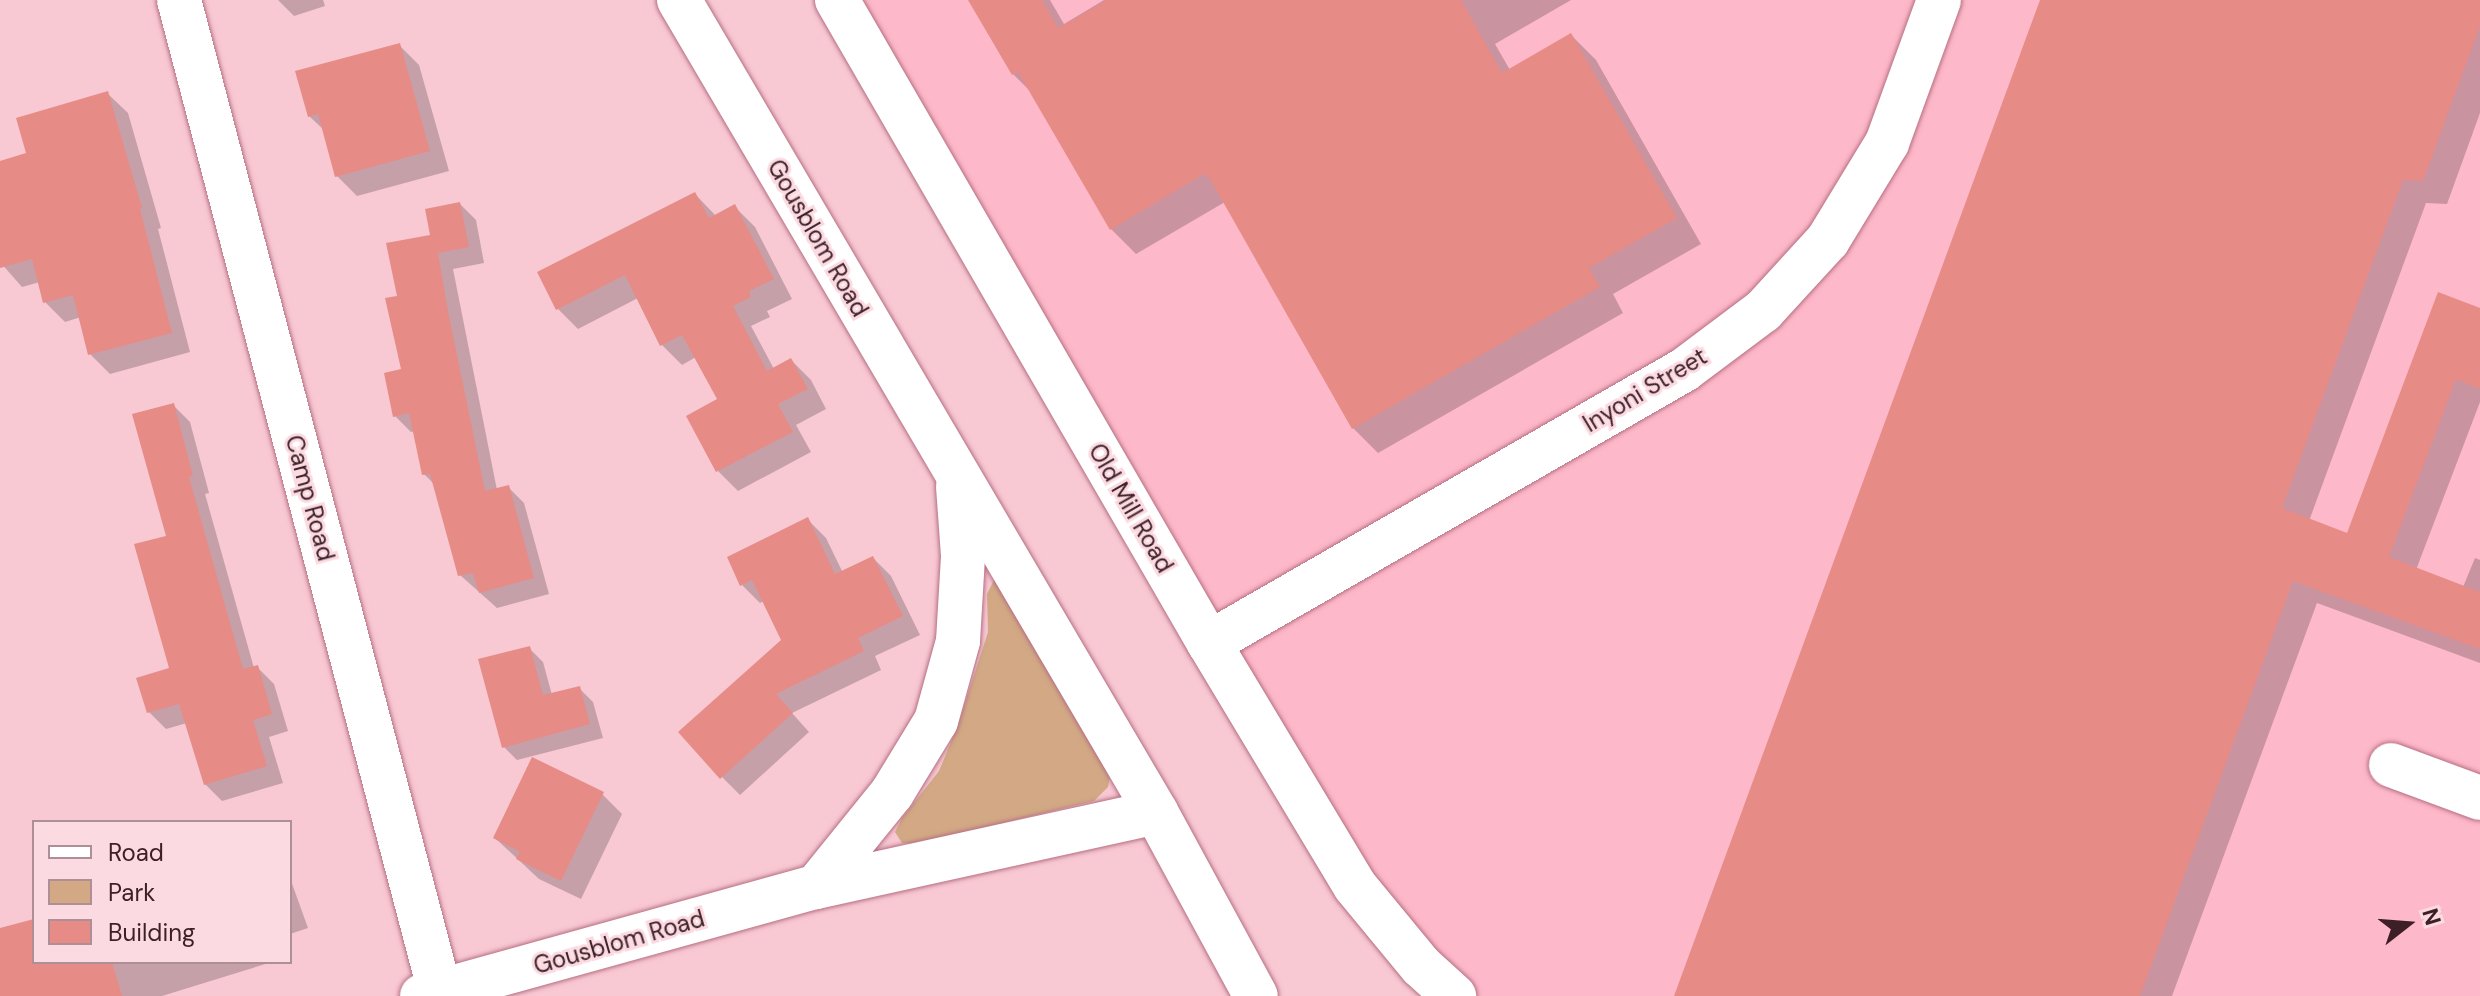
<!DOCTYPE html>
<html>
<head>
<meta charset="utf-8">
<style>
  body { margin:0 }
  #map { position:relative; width:2480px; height:996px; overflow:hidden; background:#f8c8d3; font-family:"DM Sans",sans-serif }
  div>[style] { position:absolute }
  .built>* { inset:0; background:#fdb8c9 }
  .green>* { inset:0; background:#d2a984 }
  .shadow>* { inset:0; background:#0003 }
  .building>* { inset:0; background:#e68b86 }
  .roads { filter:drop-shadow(0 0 2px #b66f82) drop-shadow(0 0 2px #b66f82) }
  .minor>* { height:44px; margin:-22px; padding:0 22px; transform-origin:22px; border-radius:22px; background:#fff }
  span { translate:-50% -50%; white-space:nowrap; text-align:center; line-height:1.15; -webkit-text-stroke:6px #fbdae1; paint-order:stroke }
  .street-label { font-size:24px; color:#3c1f27 }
  .legend { position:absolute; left:32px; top:820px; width:260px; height:144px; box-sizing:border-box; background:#fbdae1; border:2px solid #af8f97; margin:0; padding:10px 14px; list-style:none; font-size:24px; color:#3c1f27 }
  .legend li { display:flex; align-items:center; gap:16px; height:40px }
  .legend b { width:40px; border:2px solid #af8f97 }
  .north { position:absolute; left:2368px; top:884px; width:80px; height:80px; -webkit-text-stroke:6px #fbdae1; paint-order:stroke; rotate:73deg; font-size:22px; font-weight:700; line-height:32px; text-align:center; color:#3c1f27 }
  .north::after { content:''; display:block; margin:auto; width:28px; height:36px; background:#3c1f27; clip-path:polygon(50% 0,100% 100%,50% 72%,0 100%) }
</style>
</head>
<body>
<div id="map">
  <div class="built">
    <i style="clip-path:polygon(837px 0,2480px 0,2480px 996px,1454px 996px,1421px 966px)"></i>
  </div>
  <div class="green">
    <i style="clip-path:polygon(995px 578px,1111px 771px,1108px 787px,1094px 801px,916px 844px,902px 843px,895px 832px,902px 818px,939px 771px,958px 725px,988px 632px,987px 594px)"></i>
  </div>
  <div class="shadow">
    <i style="clip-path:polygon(278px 0,323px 0,325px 6px,294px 16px)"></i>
    <i style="clip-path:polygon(970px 0,1050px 0,1064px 24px,1104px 0,1571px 0,1495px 44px,1510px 70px,1571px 35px,1596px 60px,1701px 244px,1613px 294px,1623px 313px,1378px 453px,1353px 428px,1225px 202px,1136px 254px,1111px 229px,1034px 95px,1013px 74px)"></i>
    <i style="clip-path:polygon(2043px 0,2480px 0,2480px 113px,2447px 204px,2426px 203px,2309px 521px,2348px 535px,2480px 310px,2480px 402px,2416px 570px,2463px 587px,2475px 558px,2480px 560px,2480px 663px,2317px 603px,2172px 996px,1676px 996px)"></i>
    <i style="clip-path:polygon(399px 45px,419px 65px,449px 171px,357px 196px,337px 176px,325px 131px,309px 116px)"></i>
    <i style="clip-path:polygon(108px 94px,128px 113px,161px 228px,158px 229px,190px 352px,110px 374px,90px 354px,81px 317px,65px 322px,45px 302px,40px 282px,22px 287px,0 262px,0 163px,28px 154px)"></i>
    <i style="clip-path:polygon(695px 194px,716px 216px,735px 207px,755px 227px,792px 299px,767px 311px,770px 317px,751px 326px,774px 369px,791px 360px,811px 380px,826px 409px,796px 425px,811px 452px,738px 491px,718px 471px,689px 416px,719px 400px,696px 357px,682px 365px,662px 345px,638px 298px,578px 329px,558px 309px)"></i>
    <i style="clip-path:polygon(460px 204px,476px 220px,484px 263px,453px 269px,497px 490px,508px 487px,524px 503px,549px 594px,497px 608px,460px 575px,436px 486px,424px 474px,415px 431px,411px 432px,395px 416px,403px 371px,399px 297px,432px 236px)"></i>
    <i style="clip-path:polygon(173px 405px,190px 422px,209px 493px,205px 494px,254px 668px,257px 667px,274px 684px,288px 731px,269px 737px,283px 783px,222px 801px,205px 784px,187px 723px,166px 729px,149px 712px,172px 670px,168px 537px)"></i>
    <i style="clip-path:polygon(808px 520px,826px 538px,843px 573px,873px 558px,891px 576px,920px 635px,875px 656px,881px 670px,792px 713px,809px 732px,740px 795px,722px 777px,783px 640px,764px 601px,760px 603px,742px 585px)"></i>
    <i style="clip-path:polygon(529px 648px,543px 662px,552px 695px,579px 688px,593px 702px,603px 738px,517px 760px,504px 747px)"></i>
    <i style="clip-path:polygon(602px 794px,622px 814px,581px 899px,539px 879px,495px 838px)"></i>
    <i style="clip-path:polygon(290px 878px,308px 928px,290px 934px)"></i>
    <i style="clip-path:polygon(34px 922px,34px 962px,272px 962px,162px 996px,0 996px,0 930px)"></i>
  </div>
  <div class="building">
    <i style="clip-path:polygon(968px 0,1042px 0,1058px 28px,1107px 0,1461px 0,1502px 73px,1571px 33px,1677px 218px,1589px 268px,1600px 287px,1352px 429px,1210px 179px,1204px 174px,1110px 230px,1018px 72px,1012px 75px)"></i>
    <i style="clip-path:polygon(2040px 0,2480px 0,2480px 26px,2423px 181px,2403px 180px,2282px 508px,2347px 533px,2438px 292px,2480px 308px,2480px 389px,2456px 379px,2389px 557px,2480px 592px,2480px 649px,2293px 581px,2140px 996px,1674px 996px)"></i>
    <i style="clip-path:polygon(400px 43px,430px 151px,335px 177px,318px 114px,308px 117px,295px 71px)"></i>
    <i style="clip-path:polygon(108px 91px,142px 208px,140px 209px,172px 333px,88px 355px,73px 295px,43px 303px,32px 259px,0 268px,0 161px,26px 153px,16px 118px)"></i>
    <i style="clip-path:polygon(695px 192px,709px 218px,735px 204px,774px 279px,749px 291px,751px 297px,733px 306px,767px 371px,791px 358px,808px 389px,778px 404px,793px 432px,716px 472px,686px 416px,717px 399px,682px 335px,660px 346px,625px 275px,556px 310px,537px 272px)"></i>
    <i style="clip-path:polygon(460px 202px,469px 247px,438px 253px,448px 311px,485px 491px,509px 485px,534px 578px,479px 593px,473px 573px,458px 576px,430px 474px,422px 475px,409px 413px,393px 417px,384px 373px,401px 369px,385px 298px,397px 296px,386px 243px,430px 235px,425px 209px)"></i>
    <i style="clip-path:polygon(174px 403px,193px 476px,189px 477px,243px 669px,258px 665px,272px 714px,253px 720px,267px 766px,204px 785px,179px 704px,147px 713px,136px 678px,169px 668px,134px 544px,166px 536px,132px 414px)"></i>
    <i style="clip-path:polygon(808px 517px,835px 574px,873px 556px,903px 616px,858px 638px,864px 651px,776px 694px,793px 713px,720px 779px,678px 732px,781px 640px,752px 580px,740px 586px,727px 557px)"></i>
    <i style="clip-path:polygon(530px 646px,543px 695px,580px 686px,590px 724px,502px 748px,478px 659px)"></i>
    <i style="clip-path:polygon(532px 757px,604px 792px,561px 881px,516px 859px,520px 852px,493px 838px)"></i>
    <i style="clip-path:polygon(34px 919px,34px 962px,112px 962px,122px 996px,0 996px,0 928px)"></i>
  </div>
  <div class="roads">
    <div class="minor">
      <i style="left:179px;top:0;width:1030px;rotate:75.26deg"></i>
      <i style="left:679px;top:0;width:942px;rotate:59.57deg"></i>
      <i style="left:1156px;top:812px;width:209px;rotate:61.5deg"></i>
      <i style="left:837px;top:0;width:743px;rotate:59.95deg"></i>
      <i style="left:1209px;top:643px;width:283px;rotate:59deg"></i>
      <i style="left:1355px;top:886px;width:104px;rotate:50.5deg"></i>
      <i style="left:1421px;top:966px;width:45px;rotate:42.3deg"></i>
      <i style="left:1209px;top:643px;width:548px;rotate:-29.89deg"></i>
      <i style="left:1684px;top:370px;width:99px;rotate:-36.8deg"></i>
      <i style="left:1763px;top:311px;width:96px;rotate:-47.5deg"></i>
      <i style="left:1828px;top:240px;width:114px;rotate:-58.7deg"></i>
      <i style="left:1887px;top:143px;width:152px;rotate:-70deg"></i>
      <i style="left:2391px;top:765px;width:95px;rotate:20.3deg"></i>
      <i style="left:816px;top:887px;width:121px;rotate:-51deg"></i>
      <i style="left:892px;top:793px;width:84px;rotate:-58.6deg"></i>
      <i style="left:936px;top:721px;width:83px;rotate:-74.6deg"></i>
      <i style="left:958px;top:641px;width:85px;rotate:-86.6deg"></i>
      <i style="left:963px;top:556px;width:70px;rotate:-94.1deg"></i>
      <i style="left:422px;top:996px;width:409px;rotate:-15.5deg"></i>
      <i style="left:816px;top:887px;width:348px;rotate:-12.4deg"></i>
    </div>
  </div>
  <div class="street-label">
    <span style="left:818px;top:238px;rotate:60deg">Gousblom Road</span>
    <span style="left:1645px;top:390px;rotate:-31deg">Inyoni Street</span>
    <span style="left:310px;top:498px;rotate:75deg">Camp Road</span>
    <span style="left:1131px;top:508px;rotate:60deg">Old Mill Road</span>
    <span style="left:619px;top:942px;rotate:-16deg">Gousblom Road</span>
  </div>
  <ul class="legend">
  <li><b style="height:10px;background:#fff"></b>Road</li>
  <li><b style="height:22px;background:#d2a984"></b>Park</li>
  <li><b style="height:22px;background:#e68b86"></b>Building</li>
  </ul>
  <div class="north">N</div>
</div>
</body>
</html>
